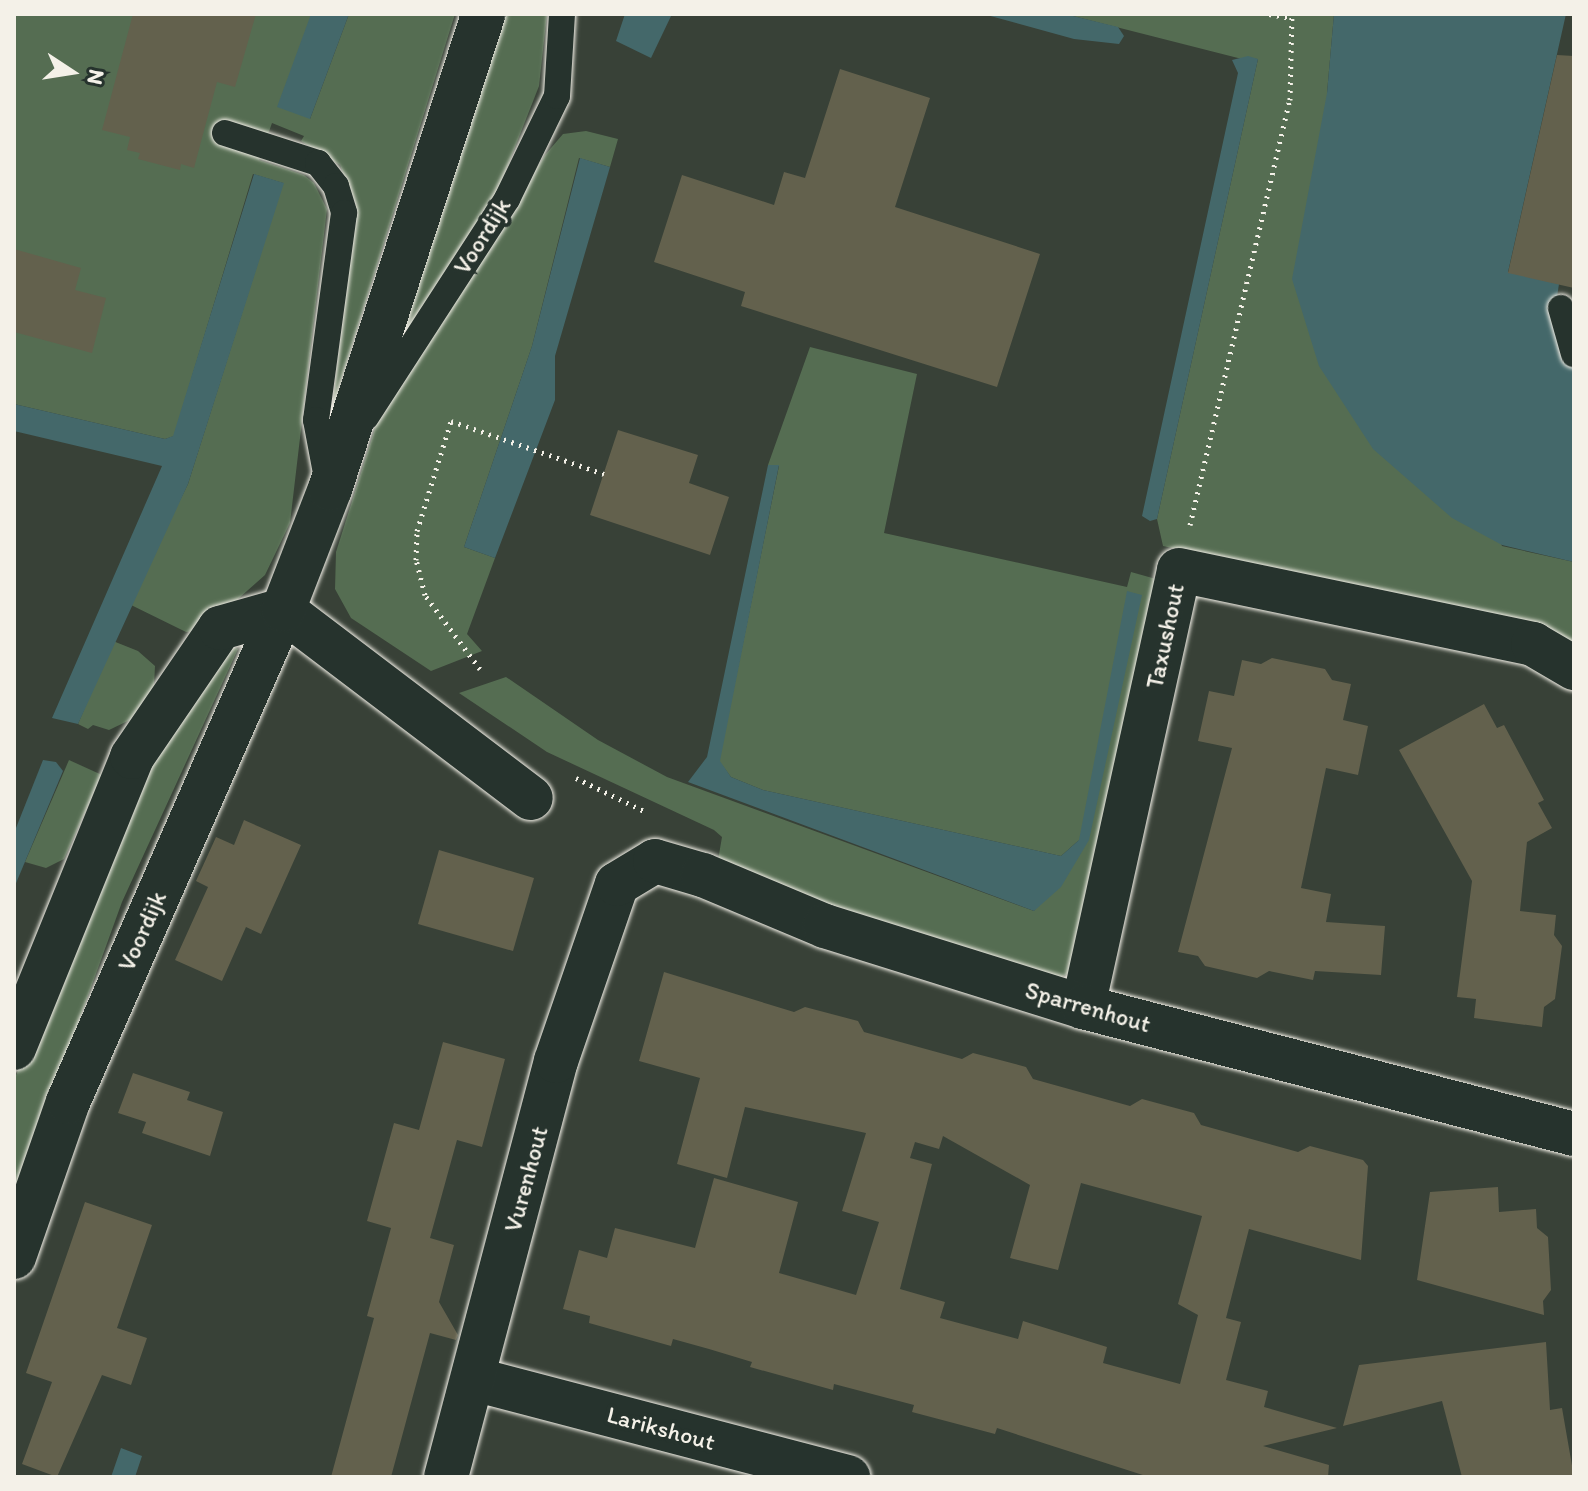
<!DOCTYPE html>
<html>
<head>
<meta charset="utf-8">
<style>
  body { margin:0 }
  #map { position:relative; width:1588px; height:1491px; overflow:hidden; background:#384137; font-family:Itim,sans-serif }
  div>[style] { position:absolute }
  .green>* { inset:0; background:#556d52 }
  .water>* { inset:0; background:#44686a }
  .building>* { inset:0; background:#63614d }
  .path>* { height:5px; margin-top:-2.5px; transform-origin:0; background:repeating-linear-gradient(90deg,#f4f1e8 0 2px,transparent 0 8px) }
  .roads { filter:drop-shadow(0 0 2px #f4f1e8) drop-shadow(0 0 2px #f4f1e8) }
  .service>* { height:26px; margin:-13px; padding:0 13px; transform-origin:13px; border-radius:13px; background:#26332d }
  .minor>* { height:44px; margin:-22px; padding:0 22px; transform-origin:22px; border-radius:22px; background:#26332d }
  span { translate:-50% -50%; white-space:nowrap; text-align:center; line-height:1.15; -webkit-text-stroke:8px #26332d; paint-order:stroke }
  .street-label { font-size:24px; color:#f4f1e8 }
  .frame { position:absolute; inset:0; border:16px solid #f4f1e8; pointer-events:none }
  .north { position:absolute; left:32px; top:32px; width:80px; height:80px; -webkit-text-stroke:6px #26332d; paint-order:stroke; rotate:102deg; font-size:22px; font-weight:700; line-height:32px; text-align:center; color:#f4f1e8 }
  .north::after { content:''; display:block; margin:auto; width:28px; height:36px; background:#f4f1e8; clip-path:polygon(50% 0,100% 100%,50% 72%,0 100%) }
</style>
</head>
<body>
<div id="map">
  <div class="green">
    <i style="clip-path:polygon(14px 14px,312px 14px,310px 119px,349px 14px,455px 14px,332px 410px,356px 205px,340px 165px,301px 141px,304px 136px,272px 123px,259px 160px,304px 175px,314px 183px,327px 209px,290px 523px,265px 575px,203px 630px,186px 632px,129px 604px,188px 484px,283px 183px,253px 174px,174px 436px,165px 439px,14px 404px)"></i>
    <i style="clip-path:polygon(502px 14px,547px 14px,539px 86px,499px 188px,395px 358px)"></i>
    <i style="clip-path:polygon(1065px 14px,1334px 14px,1327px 93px,1502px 546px,1574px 562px,1574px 650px,1537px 629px,1163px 546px,1157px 519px,1258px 59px,1238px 58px)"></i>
    <i style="clip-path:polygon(586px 131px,618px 139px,610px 167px,579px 158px,532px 346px,464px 547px,495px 558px,467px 634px,482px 651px,431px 671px,351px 618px,335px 589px,336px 552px,376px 425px,545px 155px,563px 134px)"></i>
    <i style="clip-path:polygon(810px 347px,917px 374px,884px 533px,1127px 587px,1131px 572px,1156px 579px,1074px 970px,1060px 978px,1043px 979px,717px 866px,722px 837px,714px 830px,547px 752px,459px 693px,506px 677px,598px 740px,667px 777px,1034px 911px,1079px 840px,1061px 856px,763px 790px,731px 777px,719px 761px,779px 466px,768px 465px)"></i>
    <i style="clip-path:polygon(113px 641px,138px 651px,155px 666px,154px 686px,134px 718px,109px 730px,93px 725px,88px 729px,78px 724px)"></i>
    <i style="clip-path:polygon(230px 646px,238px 649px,122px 902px,14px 1200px,14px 1080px,155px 754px)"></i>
    <i style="clip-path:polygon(69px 760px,102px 775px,64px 859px,46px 868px,25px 862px)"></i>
  </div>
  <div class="water">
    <i style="clip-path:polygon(311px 14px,349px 14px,310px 119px,277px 107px)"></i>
    <i style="clip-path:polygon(625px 14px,672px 14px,651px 58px,616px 41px)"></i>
    <i style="clip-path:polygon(983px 14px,1065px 14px,1118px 27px,1124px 36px,1119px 44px,1074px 39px)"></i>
    <i style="clip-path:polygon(1334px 14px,1566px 14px,1508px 272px,1559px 284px,1553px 323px,1561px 357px,1574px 369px,1574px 562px,1502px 545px,1452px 518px,1373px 449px,1319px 366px,1292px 279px,1327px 93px)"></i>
    <i style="clip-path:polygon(1248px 56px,1258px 59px,1157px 519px,1150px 521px,1142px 516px,1238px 73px,1232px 60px)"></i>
    <i style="clip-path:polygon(580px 158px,610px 167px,555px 356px,555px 400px,495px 558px,464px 547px,532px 346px)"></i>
    <i style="clip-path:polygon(254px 174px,284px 183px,188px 484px,78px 724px,52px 718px,162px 466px,14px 431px,14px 404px,165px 439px,173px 436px)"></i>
    <i style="clip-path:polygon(768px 465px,779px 465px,720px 761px,731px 777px,763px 790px,1061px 856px,1079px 840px,1127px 591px,1142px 595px,1089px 840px,1061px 887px,1034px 911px,688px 782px,707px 757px)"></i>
    <i style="clip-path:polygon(43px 760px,56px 762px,63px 771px,14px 888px,14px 833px)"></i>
    <i style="clip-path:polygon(121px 1448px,142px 1456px,135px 1477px,111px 1477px)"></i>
  </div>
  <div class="building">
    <i style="clip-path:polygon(133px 14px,256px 14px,235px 87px,217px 82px,194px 168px,181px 164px,180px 170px,138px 159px,140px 153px,127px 150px,130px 137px,102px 130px)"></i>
    <i style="clip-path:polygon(1557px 55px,1574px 56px,1574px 288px,1508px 273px)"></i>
    <i style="clip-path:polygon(840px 69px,930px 98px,895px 207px,1040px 254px,997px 387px,741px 306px,745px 292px,654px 262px,682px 175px,774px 205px,784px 172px,805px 178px)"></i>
    <i style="clip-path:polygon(14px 249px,81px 268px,75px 290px,106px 298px,92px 353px,14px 332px)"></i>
    <i style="clip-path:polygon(618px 430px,698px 455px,689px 483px,729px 497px,710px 555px,590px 515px)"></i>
    <i style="clip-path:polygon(1272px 658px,1325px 669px,1332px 680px,1351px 684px,1343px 720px,1368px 726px,1358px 775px,1326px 768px,1301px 888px,1331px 894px,1326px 922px,1385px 926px,1381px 975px,1315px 971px,1313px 980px,1269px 971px,1257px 978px,1205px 966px,1198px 956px,1178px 952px,1232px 748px,1198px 741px,1209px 691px,1234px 696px,1242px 660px,1261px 664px)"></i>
    <i style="clip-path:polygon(1484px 704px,1497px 728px,1504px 725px,1544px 800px,1538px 803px,1552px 828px,1527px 842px,1520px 911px,1556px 915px,1554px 935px,1562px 946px,1555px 999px,1544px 1007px,1542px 1027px,1474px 1018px,1476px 999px,1457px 997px,1472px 881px,1399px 750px)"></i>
    <i style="clip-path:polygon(244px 820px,301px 845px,261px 934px,246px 927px,222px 981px,175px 960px,208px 887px,196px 881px,216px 837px,234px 845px)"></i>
    <i style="clip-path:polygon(439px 850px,534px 878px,513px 951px,418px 924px)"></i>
    <i style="clip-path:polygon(evenodd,664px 972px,794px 1012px,805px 1007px,858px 1021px,864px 1032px,962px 1059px,973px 1053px,1000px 1060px,1026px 1067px,1033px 1079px,1130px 1106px,1142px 1099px,1194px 1113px,1201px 1125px,1298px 1152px,1310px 1146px,1363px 1160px,1368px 1166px,1361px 1260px,1249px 1229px,1226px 1318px,1241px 1322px,1226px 1380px,1268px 1391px,1264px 1407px,1337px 1428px,1263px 1446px,1329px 1465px,1328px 1477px,1149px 1477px,997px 1428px,995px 1434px,912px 1412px,914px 1405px,834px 1384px,833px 1390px,750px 1367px,752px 1362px,709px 1349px,673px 1339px,671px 1346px,589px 1323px,590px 1316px,563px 1309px,579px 1250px,607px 1258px,615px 1228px,695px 1248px,714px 1178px,798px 1202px,779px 1273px,856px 1295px,879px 1222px,842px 1211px,866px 1133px,745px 1107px,727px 1178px,677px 1164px,700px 1078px,639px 1061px,664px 972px,943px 1136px,1030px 1185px,1010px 1258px,1058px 1270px,1081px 1183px,1202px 1216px,1178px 1304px,1198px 1315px,1180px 1384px,1103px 1363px,1107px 1347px,1023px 1321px,1018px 1339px,940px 1318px,945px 1302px,900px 1289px,932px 1164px,910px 1158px,915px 1142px,939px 1149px,943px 1136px)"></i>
    <i style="clip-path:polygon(443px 1042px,505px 1059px,482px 1147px,457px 1140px,430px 1238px,454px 1245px,439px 1302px,458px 1335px,456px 1340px,430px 1333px,391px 1477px,331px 1477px,374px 1318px,367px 1316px,391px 1228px,367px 1221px,394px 1123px,419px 1130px)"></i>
    <i style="clip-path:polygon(133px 1073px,190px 1092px,187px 1100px,223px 1112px,210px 1156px,142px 1133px,146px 1122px,118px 1113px)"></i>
    <i style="clip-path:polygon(1498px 1187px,1499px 1212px,1536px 1209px,1537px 1228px,1548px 1237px,1551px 1290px,1543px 1301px,1544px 1315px,1417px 1280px,1430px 1192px)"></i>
    <i style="clip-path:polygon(85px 1202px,152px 1225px,117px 1328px,147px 1338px,131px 1385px,102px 1375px,57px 1477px,22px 1464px,52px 1382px,26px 1373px)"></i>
    <i style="clip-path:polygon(1546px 1342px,1550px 1410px,1562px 1408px,1574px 1477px,1462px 1477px,1442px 1401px,1343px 1426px,1359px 1365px)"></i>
  </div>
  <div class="path">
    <i style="left:1269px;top:14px;width:23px;rotate:10deg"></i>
    <i style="left:1190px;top:525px;width:437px;rotate:-76.8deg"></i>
    <i style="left:1290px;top:100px;width:86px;rotate:-88.7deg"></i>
    <i style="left:480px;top:669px;width:92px;rotate:-126.6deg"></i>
    <i style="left:425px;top:595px;width:36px;rotate:-104deg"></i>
    <i style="left:416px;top:560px;width:29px;rotate:-88deg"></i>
    <i style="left:417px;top:531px;width:115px;rotate:-72.8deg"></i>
    <i style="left:451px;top:421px;width:162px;rotate:19.1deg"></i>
    <i style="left:576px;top:778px;width:78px;rotate:25.9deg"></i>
  </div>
  <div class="roads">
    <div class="service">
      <i style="left:225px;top:133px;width:98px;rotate:17.9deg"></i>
      <i style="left:318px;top:163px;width:29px;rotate:52deg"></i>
      <i style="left:336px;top:186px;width:28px;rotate:73deg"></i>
      <i style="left:344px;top:213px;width:209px;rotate:97.7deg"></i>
      <i style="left:316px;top:420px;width:59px;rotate:79.3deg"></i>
      <i style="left:1561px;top:308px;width:48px;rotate:74.2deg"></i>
      <i style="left:366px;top:417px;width:260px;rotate:-57.1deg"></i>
      <i style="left:507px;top:199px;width:114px;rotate:-64.1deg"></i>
      <i style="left:557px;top:96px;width:82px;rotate:-86.5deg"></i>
    </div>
    <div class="minor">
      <i style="left:1083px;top:1007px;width:447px;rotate:-77.6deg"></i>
      <i style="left:1179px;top:570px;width:362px;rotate:11.8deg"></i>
      <i style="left:1533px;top:644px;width:48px;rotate:30.3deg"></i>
      <i style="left:14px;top:1048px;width:314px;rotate:-67.9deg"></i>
      <i style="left:132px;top:757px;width:156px;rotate:-55.7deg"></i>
      <i style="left:220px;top:628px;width:66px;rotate:-15.9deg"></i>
      <i style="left:283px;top:610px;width:311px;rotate:37.2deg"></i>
      <i style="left:14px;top:1257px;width:164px;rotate:-70.8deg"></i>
      <i style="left:68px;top:1102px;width:537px;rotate:-66.4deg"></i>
      <i style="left:283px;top:610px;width:130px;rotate:-68.8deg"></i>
      <i style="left:330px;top:489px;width:499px;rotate:-72.1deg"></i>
      <i style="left:474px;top:1379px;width:387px;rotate:14.7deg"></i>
      <i style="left:446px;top:1477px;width:430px;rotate:-75.2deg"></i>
      <i style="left:556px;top:1061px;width:187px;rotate:-71deg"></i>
      <i style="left:617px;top:884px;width:44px;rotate:-31.2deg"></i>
      <i style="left:655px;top:861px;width:50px;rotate:16.3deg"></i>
      <i style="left:703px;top:875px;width:132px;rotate:22.7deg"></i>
      <i style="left:825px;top:926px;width:270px;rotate:17.4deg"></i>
      <i style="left:1083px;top:1007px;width:507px;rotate:14.5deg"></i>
    </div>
  </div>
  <div class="street-label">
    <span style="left:482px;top:236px;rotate:-58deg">Voordijk</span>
    <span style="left:1165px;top:636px;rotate:-78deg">Taxushout</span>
    <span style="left:142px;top:931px;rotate:-66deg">Voordijk</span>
    <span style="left:1088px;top:1007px;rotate:16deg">Sparrenhout</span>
    <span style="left:526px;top:1179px;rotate:-75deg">Vurenhout</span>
    <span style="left:661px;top:1428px;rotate:15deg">Larikshout</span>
  </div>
  <div class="frame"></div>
  <div class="north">N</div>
</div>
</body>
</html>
